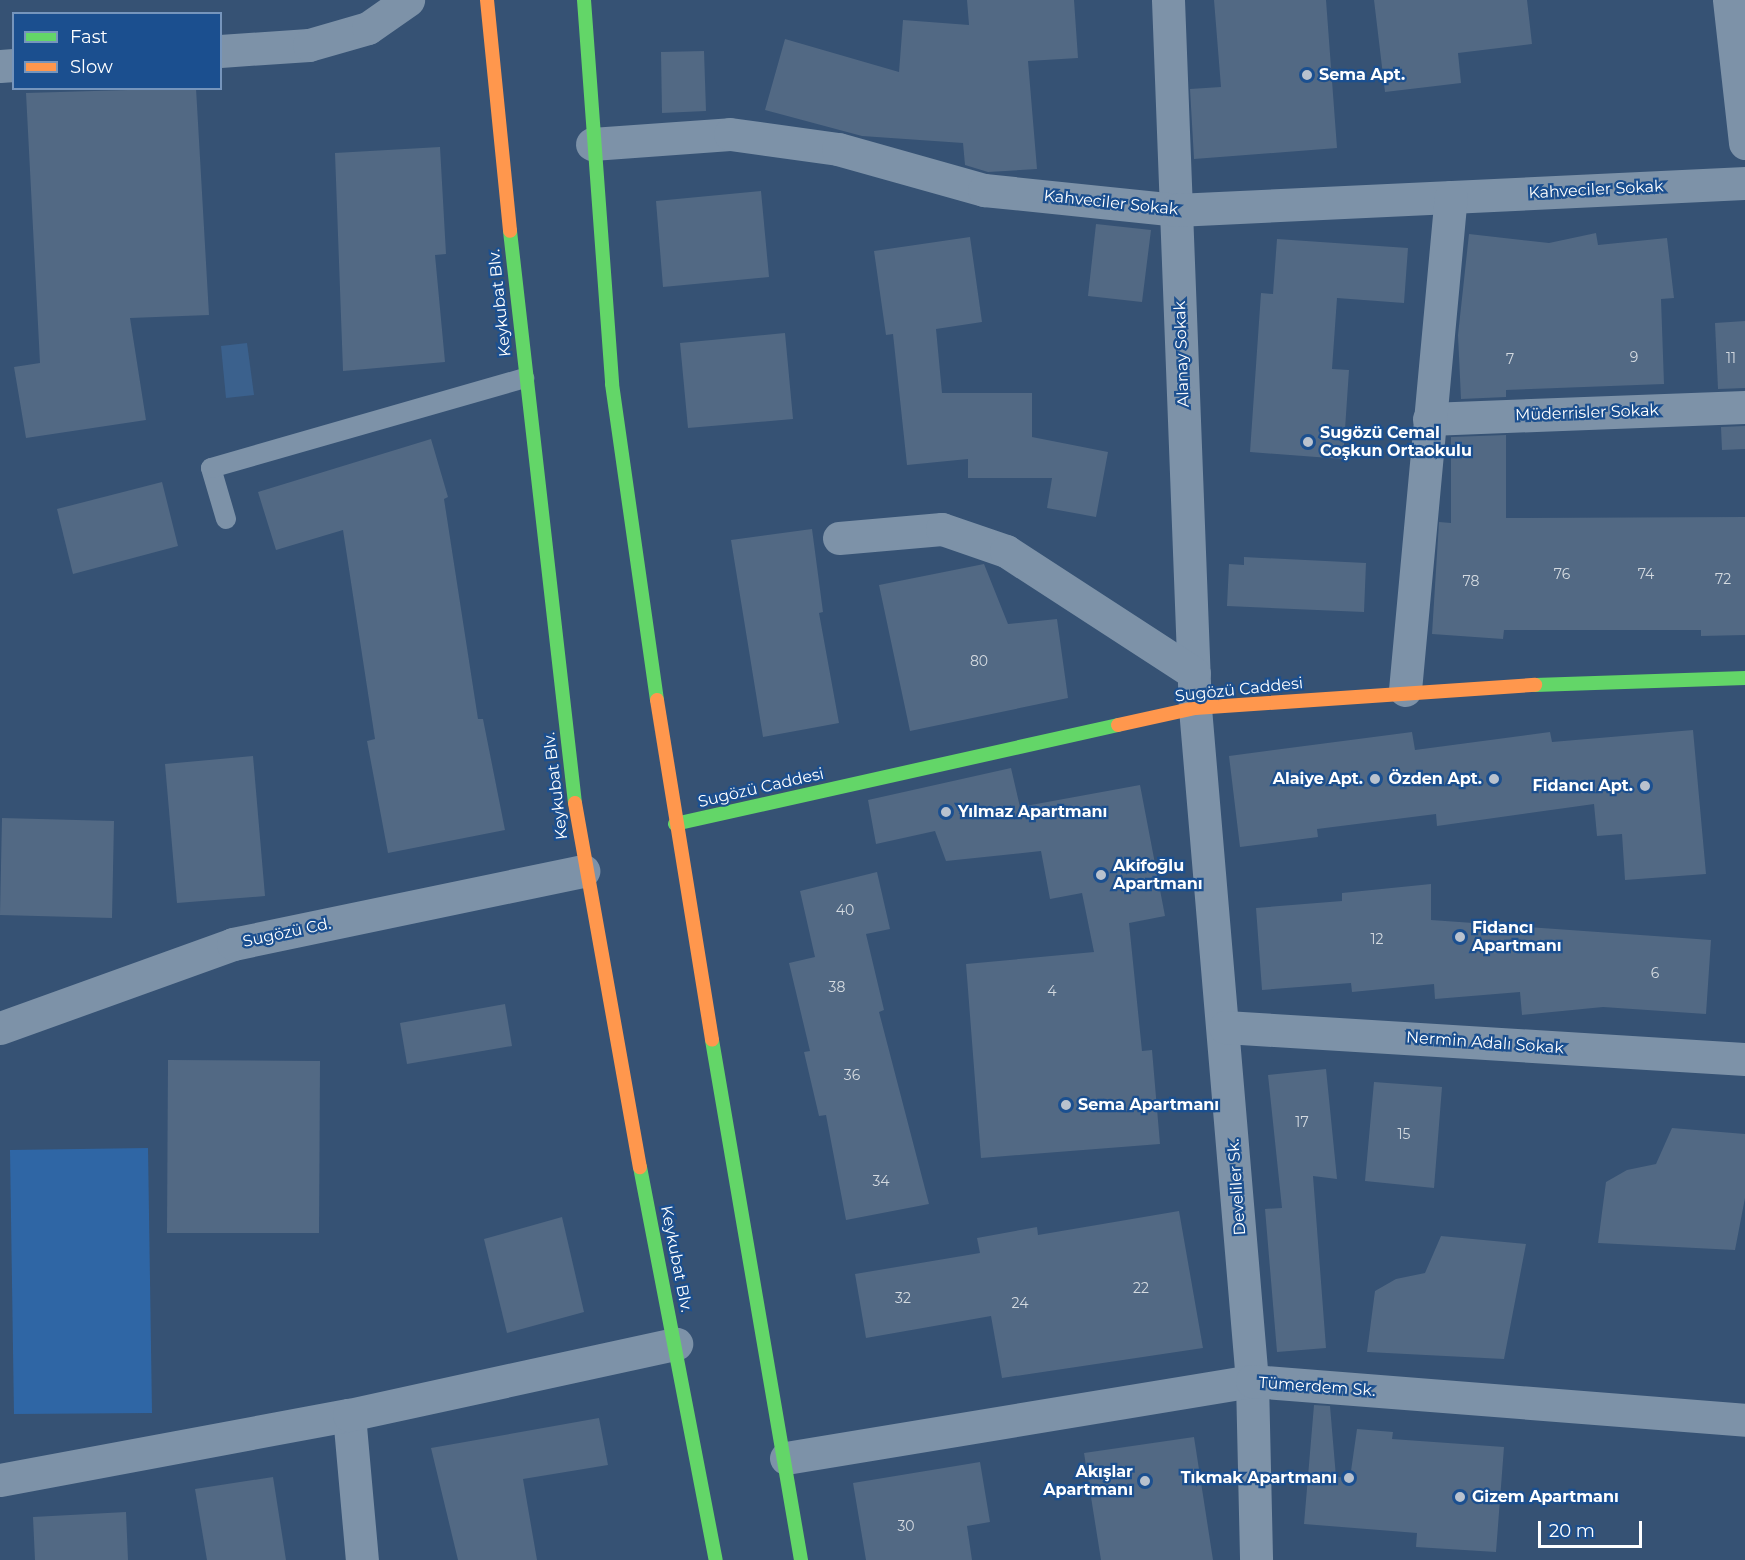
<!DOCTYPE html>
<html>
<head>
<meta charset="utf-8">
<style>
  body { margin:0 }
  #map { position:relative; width:1745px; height:1560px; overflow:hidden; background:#365274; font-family:Montserrat,sans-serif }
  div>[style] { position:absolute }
  .green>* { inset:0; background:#2f66a5 }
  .water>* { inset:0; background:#3b618d }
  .building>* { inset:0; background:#526984 }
  .lane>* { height:20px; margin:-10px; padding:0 10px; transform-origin:10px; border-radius:10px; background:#7d92a8 }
  .street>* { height:33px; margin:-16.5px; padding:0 16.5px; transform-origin:16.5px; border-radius:16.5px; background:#7d92a8 }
  .fast>* { height:14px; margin:-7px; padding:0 7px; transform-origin:7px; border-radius:7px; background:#63d668 }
  .slow>* { height:14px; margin:-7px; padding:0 7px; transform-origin:7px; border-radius:7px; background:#ff974d }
  .dots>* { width:16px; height:16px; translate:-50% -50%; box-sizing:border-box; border:3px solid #1b4f8f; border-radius:50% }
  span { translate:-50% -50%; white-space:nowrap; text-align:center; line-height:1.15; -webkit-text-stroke:4.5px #1b4f8f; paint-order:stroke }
  .number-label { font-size:14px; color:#d4dae0 }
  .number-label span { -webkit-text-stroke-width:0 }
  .poi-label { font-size:16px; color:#fff; font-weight:700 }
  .left { translate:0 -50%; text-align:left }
  .right { translate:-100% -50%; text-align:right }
  .street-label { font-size:16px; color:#fff }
  .legend { position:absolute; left:12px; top:12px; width:210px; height:78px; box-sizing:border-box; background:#1b4f8f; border:2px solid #7695bc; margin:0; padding:8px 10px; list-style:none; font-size:18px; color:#fff }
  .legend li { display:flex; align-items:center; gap:12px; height:30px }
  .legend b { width:30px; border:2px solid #7695bc }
  .scale { position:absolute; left:1538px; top:1521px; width:104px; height:27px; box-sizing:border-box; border:3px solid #fff; border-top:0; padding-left:8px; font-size:18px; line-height:21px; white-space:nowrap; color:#fff; -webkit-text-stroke:4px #1b4f8f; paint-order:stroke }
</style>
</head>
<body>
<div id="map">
  <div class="green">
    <i style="clip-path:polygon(148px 1148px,152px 1413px,14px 1414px,10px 1150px)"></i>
  </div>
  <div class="water">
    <i style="clip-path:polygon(247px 343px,254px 395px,226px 398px,221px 346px)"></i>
  </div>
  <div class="building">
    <i style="clip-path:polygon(967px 0,1074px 0,1078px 58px,1028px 61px,1037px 169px,988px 172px,965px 165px,963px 143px,862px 136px,765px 110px,785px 39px,899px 72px,903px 20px,969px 25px)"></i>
    <i style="clip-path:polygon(1214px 0,1326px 0,1337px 148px,1194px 159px,1190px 89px,1221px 87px)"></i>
    <i style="clip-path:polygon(1374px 0,1527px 0,1532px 44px,1458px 53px,1461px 83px,1385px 92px)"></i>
    <i style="clip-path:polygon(704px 51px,706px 111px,662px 113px,661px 52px)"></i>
    <i style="clip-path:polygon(196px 88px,209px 315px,130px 318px,146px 420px,26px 438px,14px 367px,40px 363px,26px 93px)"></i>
    <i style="clip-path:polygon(440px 147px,446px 254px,435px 255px,445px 362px,343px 371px,335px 153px)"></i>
    <i style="clip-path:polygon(761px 191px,769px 277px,663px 287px,656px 201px)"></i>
    <i style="clip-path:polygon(1096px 224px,1151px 230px,1142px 302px,1088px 296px)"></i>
    <i style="clip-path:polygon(1596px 233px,1598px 245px,1667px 238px,1674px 298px,1661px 299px,1664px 384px,1506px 390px,1506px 397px,1461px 399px,1458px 335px,1469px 234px,1549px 243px)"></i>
    <i style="clip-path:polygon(970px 237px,982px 322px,936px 329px,942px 393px,1032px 393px,1032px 437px,1108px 452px,1096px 517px,1047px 508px,1052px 478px,968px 478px,968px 459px,907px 465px,893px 334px,886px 335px,874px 251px)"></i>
    <i style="clip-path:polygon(1277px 239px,1408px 248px,1404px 303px,1337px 298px,1332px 369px,1349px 370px,1343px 459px,1250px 452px,1261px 293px,1273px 294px)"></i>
    <i style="clip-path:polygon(1745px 321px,1745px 388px,1718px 389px,1715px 323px)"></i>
    <i style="clip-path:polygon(785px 333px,793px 419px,688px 428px,680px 343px)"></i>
    <i style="clip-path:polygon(1745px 426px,1745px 449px,1722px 450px,1721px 427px)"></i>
    <i style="clip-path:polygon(1506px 435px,1506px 518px,1745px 517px,1745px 635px,1701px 636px,1701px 630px,1504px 630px,1503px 639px,1432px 634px,1439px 522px,1451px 523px,1451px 437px)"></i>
    <i style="clip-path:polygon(431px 439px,448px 497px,444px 499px,478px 719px,483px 719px,505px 830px,388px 853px,367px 741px,375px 739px,343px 530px,276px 550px,258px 492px)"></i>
    <i style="clip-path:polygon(162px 482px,178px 546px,73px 574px,57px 509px)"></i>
    <i style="clip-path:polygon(812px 529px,823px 612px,819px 613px,839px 723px,763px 737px,731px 540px)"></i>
    <i style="clip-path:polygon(1244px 557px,1366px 563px,1364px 612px,1227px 606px,1229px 564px,1244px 565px)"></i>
    <i style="clip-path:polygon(984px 564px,1008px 624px,1057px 619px,1068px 698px,910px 731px,879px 585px)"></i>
    <i style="clip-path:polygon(1693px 730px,1706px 874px,1625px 880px,1622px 834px,1597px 836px,1594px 804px,1437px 826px,1436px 814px,1317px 829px,1318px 837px,1240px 847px,1229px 756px,1412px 732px,1415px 750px,1550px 732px,1552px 742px)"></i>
    <i style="clip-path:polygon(253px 756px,265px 896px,177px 903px,165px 764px)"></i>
    <i style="clip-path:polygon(1011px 768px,1020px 807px,1140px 785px,1165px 916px,1129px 923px,1142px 1051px,1152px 1050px,1160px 1144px,981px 1158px,966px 964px,1094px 952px,1082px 893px,1050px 899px,1041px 851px,946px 861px,935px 831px,876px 844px,868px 800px)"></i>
    <i style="clip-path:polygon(2px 818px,114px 821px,112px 918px,0 915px)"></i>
    <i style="clip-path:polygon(877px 872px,890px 929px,866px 934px,884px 1010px,879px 1012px,929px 1204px,846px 1220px,826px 1115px,819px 1116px,804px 1052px,810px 1051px,789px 963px,815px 957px,800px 891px)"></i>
    <i style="clip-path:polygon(1431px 884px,1431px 920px,1711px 940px,1706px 1014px,1603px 1007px,1522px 1015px,1520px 992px,1435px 999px,1434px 984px,1352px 992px,1351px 983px,1262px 990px,1256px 908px,1342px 901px,1342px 893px)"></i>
    <i style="clip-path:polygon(505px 1004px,512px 1046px,407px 1064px,400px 1023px)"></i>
    <i style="clip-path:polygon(168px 1060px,320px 1061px,319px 1233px,167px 1233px)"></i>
    <i style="clip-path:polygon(1326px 1069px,1337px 1179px,1313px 1176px,1326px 1348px,1277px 1352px,1265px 1209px,1282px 1208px,1268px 1075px)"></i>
    <i style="clip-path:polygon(1374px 1082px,1442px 1087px,1434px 1188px,1365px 1181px)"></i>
    <i style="clip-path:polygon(1672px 1128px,1745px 1134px,1745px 1198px,1735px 1250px,1598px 1243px,1606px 1182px,1627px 1170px,1656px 1164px)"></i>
    <i style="clip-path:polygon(1179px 1211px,1203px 1348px,1002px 1378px,991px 1316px,866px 1338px,855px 1274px,980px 1253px,977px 1238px,1037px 1227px,1038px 1235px)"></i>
    <i style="clip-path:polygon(562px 1217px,584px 1312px,507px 1333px,484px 1239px)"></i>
    <i style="clip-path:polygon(1441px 1236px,1526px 1244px,1504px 1359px,1367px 1352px,1375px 1291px,1396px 1279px,1425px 1273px)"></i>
    <i style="clip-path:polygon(1314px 1405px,1330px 1406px,1336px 1477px,1350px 1478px,1357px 1429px,1393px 1432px,1392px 1439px,1504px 1447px,1496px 1552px,1416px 1547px,1417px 1533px,1304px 1524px)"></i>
    <i style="clip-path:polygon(599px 1418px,608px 1465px,523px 1479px,537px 1560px,458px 1560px,431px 1448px)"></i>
    <i style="clip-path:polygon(1194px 1437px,1213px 1560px,1101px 1560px,1084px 1453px)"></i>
    <i style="clip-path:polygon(980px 1462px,990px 1522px,967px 1526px,972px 1560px,866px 1560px,853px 1483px)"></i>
    <i style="clip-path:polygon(273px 1477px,286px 1560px,207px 1560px,195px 1489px)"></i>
    <i style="clip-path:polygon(126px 1512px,128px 1560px,35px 1560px,33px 1517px)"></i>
  </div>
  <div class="lane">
    <i style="left:226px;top:519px;width:53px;rotate:-106.4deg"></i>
    <i style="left:211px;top:468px;width:326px;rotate:-16deg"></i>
  </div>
  <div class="street">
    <i style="left:1168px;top:0;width:709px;rotate:87.82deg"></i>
    <i style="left:1195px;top:708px;width:675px;rotate:85.16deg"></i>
    <i style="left:1252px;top:1381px;width:179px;rotate:88.7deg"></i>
    <i style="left:1729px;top:0;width:144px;rotate:83.6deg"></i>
    <i style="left:220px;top:51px;width:89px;rotate:-3.9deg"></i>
    <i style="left:309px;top:45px;width:61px;rotate:-16.1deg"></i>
    <i style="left:368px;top:28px;width:49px;rotate:-35deg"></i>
    <i style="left:0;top:66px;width:14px;rotate:-4deg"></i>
    <i style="left:592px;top:144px;width:138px;rotate:-4.1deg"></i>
    <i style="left:730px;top:134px;width:109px;rotate:7.9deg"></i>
    <i style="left:838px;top:149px;width:152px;rotate:15.7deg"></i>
    <i style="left:984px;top:190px;width:193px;rotate:5.9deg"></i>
    <i style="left:1176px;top:210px;width:570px;rotate:-2.72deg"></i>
    <i style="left:1429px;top:419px;width:316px;rotate:-2.2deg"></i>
    <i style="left:839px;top:538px;width:103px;rotate:-5deg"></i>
    <i style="left:942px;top:529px;width:68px;rotate:19deg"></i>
    <i style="left:1006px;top:551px;width:224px;rotate:33deg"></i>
    <i style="left:1405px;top:690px;width:495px;rotate:-84.7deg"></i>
    <i style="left:1225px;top:1027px;width:521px;rotate:3.52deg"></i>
    <i style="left:0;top:1028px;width:248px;rotate:-19.8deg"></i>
    <i style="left:233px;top:944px;width:358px;rotate:-11.8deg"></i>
    <i style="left:349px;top:1415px;width:146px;rotate:84.9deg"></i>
    <i style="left:786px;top:1458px;width:472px;rotate:-9.4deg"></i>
    <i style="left:1252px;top:1381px;width:495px;rotate:4.5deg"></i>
    <i style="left:0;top:1480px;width:355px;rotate:-10.6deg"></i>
    <i style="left:349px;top:1415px;width:335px;rotate:-12.3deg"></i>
  </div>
  <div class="fast">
    <i style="left:584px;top:0;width:385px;rotate:85.8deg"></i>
    <i style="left:612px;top:384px;width:319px;rotate:81.9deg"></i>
    <i style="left:510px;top:231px;width:576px;rotate:83.52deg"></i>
    <i style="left:1535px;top:685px;width:210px;rotate:-1.9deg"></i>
    <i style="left:675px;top:824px;width:454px;rotate:-12.6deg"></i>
    <i style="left:712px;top:1040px;width:528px;rotate:80.29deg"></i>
    <i style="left:640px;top:1167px;width:400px;rotate:79.1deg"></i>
  </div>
  <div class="slow">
    <i style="left:487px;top:0;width:232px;rotate:84.3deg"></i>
    <i style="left:657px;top:700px;width:344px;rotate:80.8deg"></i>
    <i style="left:1118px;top:725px;width:79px;rotate:-12.4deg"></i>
    <i style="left:1195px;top:708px;width:341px;rotate:-3.9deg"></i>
    <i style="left:575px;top:803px;width:370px;rotate:79.9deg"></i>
  </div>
  <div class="dots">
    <i style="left:1307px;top:75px;background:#b9c2ce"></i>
    <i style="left:1308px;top:442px;background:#b9c2ce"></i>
    <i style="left:1375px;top:779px;background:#b9c2ce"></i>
    <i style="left:1494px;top:779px;background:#b9c2ce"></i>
    <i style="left:1645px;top:786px;background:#b9c2ce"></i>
    <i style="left:946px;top:812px;background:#b9c2ce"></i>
    <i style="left:1101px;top:875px;background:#b9c2ce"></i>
    <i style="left:1460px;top:937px;background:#b9c2ce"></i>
    <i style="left:1066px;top:1105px;background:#b9c2ce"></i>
    <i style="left:1349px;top:1478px;background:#b9c2ce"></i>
    <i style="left:1145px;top:1481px;background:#b9c2ce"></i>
    <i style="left:1460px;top:1497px;background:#b9c2ce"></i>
  </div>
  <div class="number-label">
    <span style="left:1634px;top:357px">9</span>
    <span style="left:1731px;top:358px">11</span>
    <span style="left:1510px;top:359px">7</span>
    <span style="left:1562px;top:574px">76</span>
    <span style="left:1646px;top:574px">74</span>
    <span style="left:1723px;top:579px">72</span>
    <span style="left:1471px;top:581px">78</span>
    <span style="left:979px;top:661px">80</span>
    <span style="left:845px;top:910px">40</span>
    <span style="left:1377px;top:939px">12</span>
    <span style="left:1655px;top:973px">6</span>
    <span style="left:837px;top:987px">38</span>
    <span style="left:1052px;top:991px">4</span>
    <span style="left:852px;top:1075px">36</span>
    <span style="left:1302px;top:1122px">17</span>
    <span style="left:1404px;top:1134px">15</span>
    <span style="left:881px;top:1181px">34</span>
    <span style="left:1141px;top:1288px">22</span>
    <span style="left:903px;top:1298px">32</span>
    <span style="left:1020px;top:1303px">24</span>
    <span style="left:906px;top:1526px">30</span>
  </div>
  <div class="poi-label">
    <span class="left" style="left:1319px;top:75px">Sema Apt.</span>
    <span class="left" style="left:1320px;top:442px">Sugözü Cemal<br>Coşkun Ortaokulu</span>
    <span class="right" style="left:1363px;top:779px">Alaiye Apt.</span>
    <span class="right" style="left:1482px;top:779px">Özden Apt.</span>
    <span class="right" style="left:1633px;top:786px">Fidancı Apt.</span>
    <span class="left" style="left:958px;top:812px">Yılmaz Apartmanı</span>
    <span class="left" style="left:1113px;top:875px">Akifoğlu<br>Apartmanı</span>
    <span class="left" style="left:1472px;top:937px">Fidancı<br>Apartmanı</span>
    <span class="left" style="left:1078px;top:1105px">Sema Apartmanı</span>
    <span class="right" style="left:1133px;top:1481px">Akışlar<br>Apartmanı</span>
    <span class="right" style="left:1337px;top:1478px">Tıkmak Apartmanı</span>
    <span class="left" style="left:1472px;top:1497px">Gizem Apartmanı</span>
  </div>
  <div class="street-label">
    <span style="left:1596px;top:190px;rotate:-3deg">Kahveciler Sokak</span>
    <span style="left:1111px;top:203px;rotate:6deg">Kahveciler Sokak</span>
    <span style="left:500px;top:303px;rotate:-96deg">Keykubat Blv.</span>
    <span style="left:1182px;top:354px;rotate:-92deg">Alanay Sokak</span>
    <span style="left:1587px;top:413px;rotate:-2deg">Müderrisler Sokak</span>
    <span style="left:1239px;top:690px;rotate:-6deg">Sugözü Caddesi</span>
    <span style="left:556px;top:786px;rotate:-97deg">Keykubat Blv.</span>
    <span style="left:761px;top:788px;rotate:-13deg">Sugözü Caddesi</span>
    <span style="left:287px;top:933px;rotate:-12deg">Sugözü Cd.</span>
    <span style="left:1485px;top:1043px;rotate:4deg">Nermin Adalı Sokak</span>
    <span style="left:1237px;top:1187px;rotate:-94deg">Develiler Sk.</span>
    <span style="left:676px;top:1259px;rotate:79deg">Keykubat Blv.</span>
    <span style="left:1317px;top:1387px;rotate:4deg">Tümerdem Sk.</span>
  </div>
  <ul class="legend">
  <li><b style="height:8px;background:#63d668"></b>Fast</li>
  <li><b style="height:8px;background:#ff974d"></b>Slow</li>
  </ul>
  <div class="scale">20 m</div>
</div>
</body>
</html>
